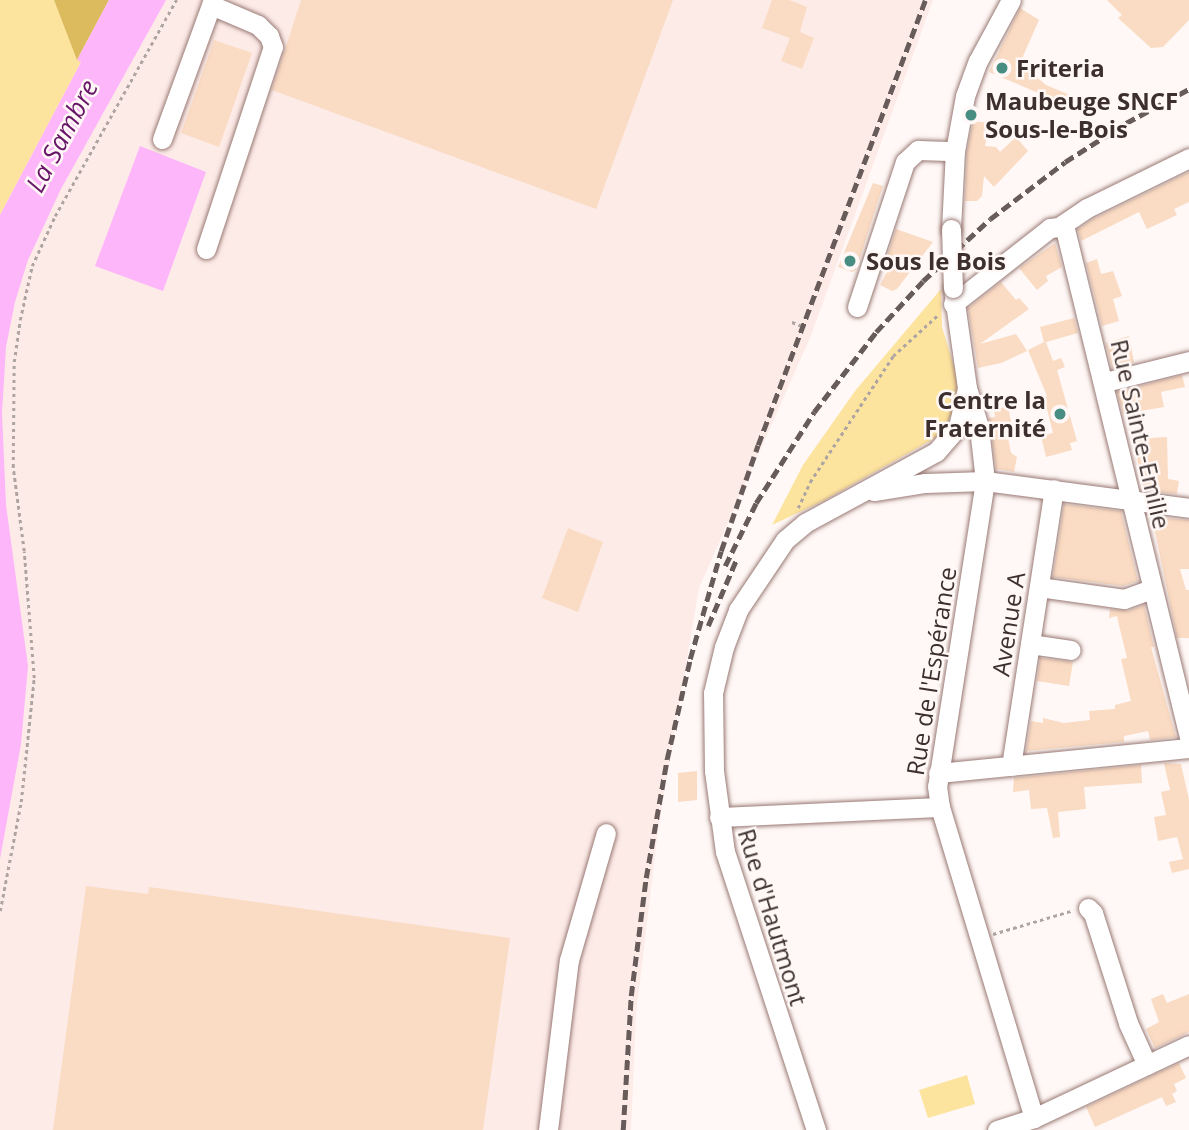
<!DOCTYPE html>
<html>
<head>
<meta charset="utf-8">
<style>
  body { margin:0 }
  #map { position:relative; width:1189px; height:1130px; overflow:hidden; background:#fff8f6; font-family:"Open Sans",sans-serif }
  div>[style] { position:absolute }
  .built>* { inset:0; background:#fdebe8 }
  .green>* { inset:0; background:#fde49e }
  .forest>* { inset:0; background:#dbbb5e }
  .water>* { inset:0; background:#fdb6f9 }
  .building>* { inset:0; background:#fadbc3 }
  .path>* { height:2.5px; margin-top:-1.25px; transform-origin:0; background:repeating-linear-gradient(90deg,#aea5a3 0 3.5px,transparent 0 7px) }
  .roads { filter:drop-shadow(0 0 2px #997974) drop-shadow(0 0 2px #997974) }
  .minor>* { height:19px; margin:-9.5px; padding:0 9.5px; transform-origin:9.5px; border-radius:9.5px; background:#fff }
  .rail>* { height:4.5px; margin-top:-2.25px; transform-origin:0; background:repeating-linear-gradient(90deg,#685c5a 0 10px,transparent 0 15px) }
  .bridges { filter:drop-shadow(0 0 2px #997974) drop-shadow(0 0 2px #997974) }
  .minor-bridge>* { height:19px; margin:-9.5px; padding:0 9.5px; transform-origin:9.5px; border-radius:9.5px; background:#fff }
  .dots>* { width:19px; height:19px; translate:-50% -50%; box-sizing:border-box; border:4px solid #fff8f6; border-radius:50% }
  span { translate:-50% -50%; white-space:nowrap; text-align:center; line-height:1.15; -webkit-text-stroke:5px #fff8f6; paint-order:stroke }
  .poi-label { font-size:24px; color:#3c2f2d; font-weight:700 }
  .left { translate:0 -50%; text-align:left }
  .right { translate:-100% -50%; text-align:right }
  .street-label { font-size:24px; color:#3c2f2d }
  .water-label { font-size:26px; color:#681768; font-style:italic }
</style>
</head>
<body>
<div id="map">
  <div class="built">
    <i style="clip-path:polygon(109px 0,933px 0,810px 338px,699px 588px,658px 830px,636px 1015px,631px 1130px,0 1130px,0 215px,81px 62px,77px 60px)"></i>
  </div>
  <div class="green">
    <i style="clip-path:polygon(0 0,54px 0,81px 62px,0 215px)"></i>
    <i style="clip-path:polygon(941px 289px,942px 327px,959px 383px,956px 405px,949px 420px,937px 437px,823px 501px,772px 525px,803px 465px,855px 391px)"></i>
    <i style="clip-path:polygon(967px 1075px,975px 1104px,928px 1118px,919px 1090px)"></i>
  </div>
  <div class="forest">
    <i style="clip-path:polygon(54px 0,109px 0,77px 60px)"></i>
  </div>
  <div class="water">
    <i style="clip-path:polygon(109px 0,166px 0,61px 189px,28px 260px,15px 302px,6px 347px,2px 413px,6px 505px,28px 666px,21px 744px,0 859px,0 215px,81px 62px,77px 60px)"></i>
    <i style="clip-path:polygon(140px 146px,206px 172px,163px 291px,95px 266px)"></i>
  </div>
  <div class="building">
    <i style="clip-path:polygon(301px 0,673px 0,596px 209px,272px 90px)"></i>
    <i style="clip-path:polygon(772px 0,789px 0,807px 7px,800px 32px,814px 38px,802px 69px,781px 61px,790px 38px,762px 28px)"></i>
    <i style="clip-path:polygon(1107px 0,1189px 0,1189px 20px,1163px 47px,1151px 48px,1118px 18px,1122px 15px)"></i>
    <i style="clip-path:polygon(1020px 8px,1039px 20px,1020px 63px,1046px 85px,1070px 95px,1067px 105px,989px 72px)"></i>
    <i style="clip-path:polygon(214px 40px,252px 53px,219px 147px,181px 133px)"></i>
    <i style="clip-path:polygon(973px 121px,989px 123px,985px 146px,996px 147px,1000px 152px,1016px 137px,1028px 151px,994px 187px,984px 176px,982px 196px,977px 201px,965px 201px,967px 152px)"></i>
    <i style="clip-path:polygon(1189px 172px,1189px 202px,1174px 209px,1177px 215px,1147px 229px,1139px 212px,1081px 241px,1078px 229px,1093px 219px)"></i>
    <i style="clip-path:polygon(873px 183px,883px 186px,856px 270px,852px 272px,838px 267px)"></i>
    <i style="clip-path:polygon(896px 229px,933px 242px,897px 289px,892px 291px,880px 285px,887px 272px,884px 266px)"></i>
    <i style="clip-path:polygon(1055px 243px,1062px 267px,1046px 276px,1048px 281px,1037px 290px,1019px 268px)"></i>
    <i style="clip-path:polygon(1097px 259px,1101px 274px,1113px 271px,1122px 296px,1113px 299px,1119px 321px,1102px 326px,1086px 263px)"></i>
    <i style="clip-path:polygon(1001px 282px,1016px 300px,1019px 298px,1029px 309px,980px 344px,1016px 334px,1027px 351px,1001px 363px,978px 368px,968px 308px)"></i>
    <i style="clip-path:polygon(1074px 318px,1078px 333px,1046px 342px,1053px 361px,1061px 358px,1065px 367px,1057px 370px,1077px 441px,1070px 443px,1072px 450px,1046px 457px,1041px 436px,1053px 433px,1044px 397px,1047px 396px,1028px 350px,1044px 342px,1040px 327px)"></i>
    <i style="clip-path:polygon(1129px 336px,1134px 362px,1112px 368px,1106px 343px)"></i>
    <i style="clip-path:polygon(1182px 375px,1185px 387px,1161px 392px,1164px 407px,1123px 414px,1117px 392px)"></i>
    <i style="clip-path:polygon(1008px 406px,1013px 432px,1007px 433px,1011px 453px,1017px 457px,1014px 472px,996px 469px,989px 418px,995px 417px,994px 410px)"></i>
    <i style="clip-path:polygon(1167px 437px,1168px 479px,1179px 481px,1177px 494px,1159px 492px,1160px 486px,1144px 490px,1133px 439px)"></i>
    <i style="clip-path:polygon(1064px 504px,1121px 511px,1138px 581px,1123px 586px,1053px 577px)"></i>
    <i style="clip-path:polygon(1152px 517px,1189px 520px,1189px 569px,1180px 569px,1186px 590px,1189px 590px,1189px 638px,1177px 638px)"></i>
    <i style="clip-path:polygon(568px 528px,603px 542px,578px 612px,542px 598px)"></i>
    <i style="clip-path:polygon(1144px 605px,1154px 647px,1151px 647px,1176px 737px,1150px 740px,1148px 731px,1124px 736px,1124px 742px,1026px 751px,1031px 721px,1043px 723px,1043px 718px,1064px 723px,1090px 720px,1089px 711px,1115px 709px,1115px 705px,1131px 701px,1121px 659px,1127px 658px,1118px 621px,1117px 616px,1109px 618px,1110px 609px,1128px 611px)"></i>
    <i style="clip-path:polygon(1040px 658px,1073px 662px,1069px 686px,1037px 681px)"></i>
    <i style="clip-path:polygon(1164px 763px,1181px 764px,1189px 800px,1189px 869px,1172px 873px,1169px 862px,1183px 859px,1177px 837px,1158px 841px,1154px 817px,1166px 815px,1161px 792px,1170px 790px)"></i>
    <i style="clip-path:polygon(1141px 765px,1142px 783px,1084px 787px,1086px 809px,1058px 812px,1060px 837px,1053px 838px,1047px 808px,1031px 809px,1029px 790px,1013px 792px,1014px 778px)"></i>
    <i style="clip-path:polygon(697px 771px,697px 800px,678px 802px,678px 773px)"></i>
    <i style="clip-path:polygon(86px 886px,148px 894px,149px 887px,510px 938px,483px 1130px,53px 1130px)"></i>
    <i style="clip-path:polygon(1163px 994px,1167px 1003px,1189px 994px,1189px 1032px,1155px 1048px,1146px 1029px,1159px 1022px,1151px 999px)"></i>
    <i style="clip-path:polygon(1179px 1063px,1186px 1078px,1174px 1084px,1177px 1091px,1172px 1094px,1176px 1102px,1166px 1106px,1162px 1097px,1095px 1127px,1086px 1107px)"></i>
  </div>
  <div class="path">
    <i style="left:792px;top:322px;width:14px;rotate:21deg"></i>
    <i style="left:798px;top:508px;width:29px;rotate:-65deg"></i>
    <i style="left:810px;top:482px;width:151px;rotate:-56.6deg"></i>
    <i style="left:893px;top:356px;width:62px;rotate:-42.4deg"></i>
    <i style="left:0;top:911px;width:111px;rotate:-79.1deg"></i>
    <i style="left:21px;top:802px;width:125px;rotate:-84deg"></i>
    <i style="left:34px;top:678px;width:127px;rotate:-94.5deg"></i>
    <i style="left:24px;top:551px;width:85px;rotate:-97.5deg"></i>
    <i style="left:13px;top:467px;width:105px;rotate:-89.5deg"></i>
    <i style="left:14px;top:362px;width:42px;rotate:-81.9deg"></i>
    <i style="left:20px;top:320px;width:55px;rotate:-77.5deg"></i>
    <i style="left:32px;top:266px;width:55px;rotate:-65.3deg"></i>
    <i style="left:55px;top:216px;width:248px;rotate:-60.7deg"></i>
    <i style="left:993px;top:934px;width:84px;rotate:-16.5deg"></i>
  </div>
  <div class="roads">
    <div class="minor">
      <i style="left:162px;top:139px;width:148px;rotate:-69.9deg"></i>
      <i style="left:1064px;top:225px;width:527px;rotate:76.28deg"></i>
      <i style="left:951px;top:229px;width:78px;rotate:-87.1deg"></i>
      <i style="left:955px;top:151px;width:56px;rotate:-79.7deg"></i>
      <i style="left:965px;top:96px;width:37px;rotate:-70deg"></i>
      <i style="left:978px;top:61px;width:69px;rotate:-61.6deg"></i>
      <i style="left:206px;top:249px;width:213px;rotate:-71.7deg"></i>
      <i style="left:273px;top:47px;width:12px;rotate:-110deg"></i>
      <i style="left:269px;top:36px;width:16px;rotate:-135deg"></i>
      <i style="left:258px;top:25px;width:51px;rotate:-156.9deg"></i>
      <i style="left:953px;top:304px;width:123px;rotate:-38.1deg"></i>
      <i style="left:1050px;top:228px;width:9px;rotate:-6deg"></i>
      <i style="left:1059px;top:227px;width:34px;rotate:-34deg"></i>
      <i style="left:1087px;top:208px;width:114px;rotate:-26.1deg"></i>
      <i style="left:857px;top:307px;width:153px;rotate:-71.7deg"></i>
      <i style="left:905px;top:162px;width:18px;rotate:-43deg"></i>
      <i style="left:918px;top:150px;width:37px;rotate:2deg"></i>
      <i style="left:1105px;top:382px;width:87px;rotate:-14deg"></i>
      <i style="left:968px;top:391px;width:39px;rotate:73deg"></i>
      <i style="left:979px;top:428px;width:53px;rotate:83.5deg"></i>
      <i style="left:985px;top:481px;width:309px;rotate:98.9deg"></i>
      <i style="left:937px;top:786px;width:21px;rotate:82deg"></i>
      <i style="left:940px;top:807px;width:325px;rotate:73.2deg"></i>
      <i style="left:874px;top:491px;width:52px;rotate:-8.9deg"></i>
      <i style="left:925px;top:483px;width:60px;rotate:-1.9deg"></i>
      <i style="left:985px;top:481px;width:206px;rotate:7.5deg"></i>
      <i style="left:1039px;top:587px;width:86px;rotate:8deg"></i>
      <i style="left:1124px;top:599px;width:30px;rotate:-20deg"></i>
      <i style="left:1030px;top:644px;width:41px;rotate:8.3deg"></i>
      <i style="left:1011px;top:766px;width:280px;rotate:-81.2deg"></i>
      <i style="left:938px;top:773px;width:252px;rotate:-5.7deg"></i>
      <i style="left:719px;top:817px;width:221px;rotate:-2.6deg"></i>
      <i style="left:1088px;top:908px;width:7px;rotate:45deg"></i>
      <i style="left:1093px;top:913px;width:115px;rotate:72.3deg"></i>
      <i style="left:1128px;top:1023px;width:46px;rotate:65.7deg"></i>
      <i style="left:548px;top:1130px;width:171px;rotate:-83deg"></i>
      <i style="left:569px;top:960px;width:132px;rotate:-73.8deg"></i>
      <i style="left:816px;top:1130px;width:293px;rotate:-108.1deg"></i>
      <i style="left:725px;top:852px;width:82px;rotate:-97.7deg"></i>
      <i style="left:714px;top:771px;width:78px;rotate:-90.7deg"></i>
      <i style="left:713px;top:693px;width:47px;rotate:-76.6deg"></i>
      <i style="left:724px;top:647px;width:40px;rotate:-69deg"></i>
      <i style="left:738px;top:610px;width:84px;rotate:-56.1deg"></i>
      <i style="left:785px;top:540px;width:26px;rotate:-40deg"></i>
      <i style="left:805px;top:523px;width:149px;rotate:-28.5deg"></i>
      <i style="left:936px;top:452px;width:33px;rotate:-49deg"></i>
      <i style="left:958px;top:427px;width:40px;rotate:-77deg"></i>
      <i style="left:967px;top:388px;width:101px;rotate:-98deg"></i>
      <i style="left:997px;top:1130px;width:39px;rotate:-18deg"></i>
      <i style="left:1034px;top:1118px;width:171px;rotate:-25.2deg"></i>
    </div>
  </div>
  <div class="rail">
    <i style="left:725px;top:566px;width:70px;rotate:-63.8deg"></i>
    <i style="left:756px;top:503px;width:108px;rotate:-57.5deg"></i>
    <i style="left:814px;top:412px;width:101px;rotate:-52.2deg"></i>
    <i style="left:876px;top:332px;width:69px;rotate:-47.3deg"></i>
    <i style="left:923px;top:281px;width:91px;rotate:-42.8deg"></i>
    <i style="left:990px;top:219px;width:94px;rotate:-37.2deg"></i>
    <i style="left:1065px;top:162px;width:72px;rotate:-32.6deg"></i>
    <i style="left:1126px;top:123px;width:72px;rotate:-28.4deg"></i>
    <i style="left:708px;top:626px;width:74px;rotate:-66.9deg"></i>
    <i style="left:623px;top:1130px;width:134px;rotate:-86.6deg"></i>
    <i style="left:631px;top:996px;width:119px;rotate:-82.8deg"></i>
    <i style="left:646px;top:878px;width:121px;rotate:-80deg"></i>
    <i style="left:667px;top:759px;width:103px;rotate:-77deg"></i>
    <i style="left:690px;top:659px;width:112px;rotate:-74deg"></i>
    <i style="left:721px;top:551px;width:112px;rotate:-70.8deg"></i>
    <i style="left:758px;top:445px;width:475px;rotate:-69.4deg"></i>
  </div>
  <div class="bridges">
    <div class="minor-bridge">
      <i style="left:951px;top:229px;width:59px;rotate:88.1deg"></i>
    </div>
  </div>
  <div class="dots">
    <i style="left:1002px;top:68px;background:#488d82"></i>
    <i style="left:971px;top:115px;background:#488d82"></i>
    <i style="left:850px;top:261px;background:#488d82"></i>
    <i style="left:1060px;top:414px;background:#488d82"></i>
  </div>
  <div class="poi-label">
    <span class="left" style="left:1016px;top:68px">Friteria</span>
    <span class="left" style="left:985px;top:115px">Maubeuge SNCF<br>Sous-le-Bois</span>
    <span class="left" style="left:866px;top:261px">Sous le Bois</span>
    <span class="right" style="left:1046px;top:414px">Centre la<br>Fraternité</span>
  </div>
  <div class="street-label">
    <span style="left:1141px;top:434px;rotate:77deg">Rue Sainte-Emilie</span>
    <span style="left:1008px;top:624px;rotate:-81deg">Avenue A</span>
    <span style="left:931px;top:671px;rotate:-81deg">Rue de l'Espérance</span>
    <span style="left:773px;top:917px;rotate:73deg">Rue d'Hautmont</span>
  </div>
  <div class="water-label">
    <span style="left:62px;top:136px;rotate:-62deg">La Sambre</span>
  </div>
</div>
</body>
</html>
